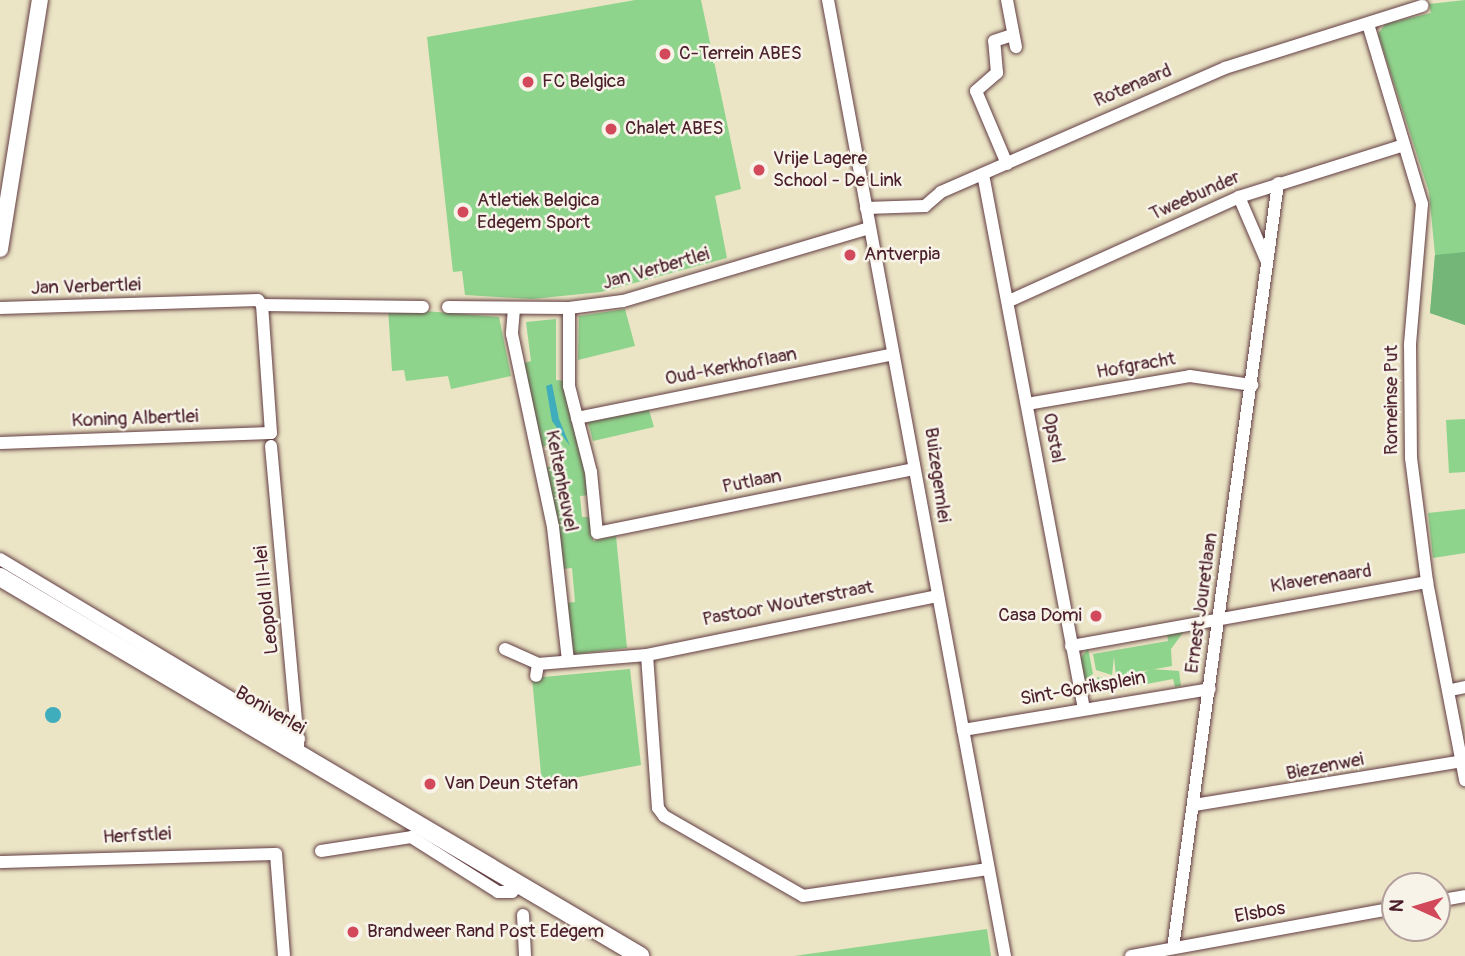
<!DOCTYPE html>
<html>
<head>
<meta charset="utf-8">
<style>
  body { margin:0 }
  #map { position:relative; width:1465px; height:956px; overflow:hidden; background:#ebe4c5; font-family:Pangolin,sans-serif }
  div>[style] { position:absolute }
  .green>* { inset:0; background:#8fd48d }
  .forest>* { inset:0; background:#73b678 }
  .water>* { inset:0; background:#3fadbc }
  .round { border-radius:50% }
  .roads { filter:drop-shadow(0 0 2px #623d42) drop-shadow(0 0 2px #623d42) }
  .minor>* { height:12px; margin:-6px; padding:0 6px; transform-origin:6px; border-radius:6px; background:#fff }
  .tertiary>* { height:16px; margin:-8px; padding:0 8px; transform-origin:8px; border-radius:8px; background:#fff }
  .secondary>* { height:18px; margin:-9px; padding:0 9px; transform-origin:9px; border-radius:9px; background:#fff }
  .dots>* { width:19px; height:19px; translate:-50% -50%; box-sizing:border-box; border:4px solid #f7f3e8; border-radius:50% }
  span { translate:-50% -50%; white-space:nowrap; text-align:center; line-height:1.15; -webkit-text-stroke:5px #f7f3e8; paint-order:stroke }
  .poi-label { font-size:19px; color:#4a1f2b }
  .left { translate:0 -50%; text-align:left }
  .right { translate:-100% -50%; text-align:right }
  .street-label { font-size:19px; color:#4a1f2b }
  .north { position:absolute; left:1381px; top:872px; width:70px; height:70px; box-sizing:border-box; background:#f7f3e8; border:2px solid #b29e9c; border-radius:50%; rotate:274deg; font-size:19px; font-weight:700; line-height:28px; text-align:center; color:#4a1f2b }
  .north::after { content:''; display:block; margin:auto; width:24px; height:32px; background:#d1495b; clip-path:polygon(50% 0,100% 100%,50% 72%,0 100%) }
</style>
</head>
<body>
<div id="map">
  <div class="green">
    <i style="clip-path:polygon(635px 0,701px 0,741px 189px,715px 196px,727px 258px,601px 292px,532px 299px,465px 295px,462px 271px,453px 272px,427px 37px)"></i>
    <i style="clip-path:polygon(1465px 0,1465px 325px,1430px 313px,1435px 255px,1429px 192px,1378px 34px,1385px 24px,1431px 13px,1429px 4px)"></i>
    <i style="clip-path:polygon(388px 308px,499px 317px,511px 376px,451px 389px,448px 376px,406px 381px,404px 370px,392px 371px)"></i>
    <i style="clip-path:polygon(625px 309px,635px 346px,578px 360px,579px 316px)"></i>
    <i style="clip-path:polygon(556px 319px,556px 380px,566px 381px,590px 495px,580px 496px,582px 517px,592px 517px,593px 541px,616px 536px,627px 648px,575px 654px,570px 647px,566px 603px,575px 602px,572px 568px,562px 569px,545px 468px,554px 465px,550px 445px,540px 447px,522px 364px,531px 361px,526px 322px)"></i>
    <i style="clip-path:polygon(649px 410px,654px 427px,593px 441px,588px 422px)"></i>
    <i style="clip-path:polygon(1465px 419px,1465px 472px,1449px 473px,1446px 420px)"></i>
    <i style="clip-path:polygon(1465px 509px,1465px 553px,1433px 558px,1428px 513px)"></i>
    <i style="clip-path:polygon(1185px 630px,1171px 649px,1172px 666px,1116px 676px,1114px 657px,1112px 675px,1096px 670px,1093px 654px,1168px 641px,1167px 633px)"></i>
    <i style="clip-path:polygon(1088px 648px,1093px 674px,1084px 680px,1080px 659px)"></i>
    <i style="clip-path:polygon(630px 669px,641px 765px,542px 784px,532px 678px)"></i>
    <i style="clip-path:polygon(1151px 669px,1179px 671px,1181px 686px,1175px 687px,1173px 679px,1100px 693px,1097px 677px,1125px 681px)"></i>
    <i style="clip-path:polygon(987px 929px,991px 956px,794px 956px)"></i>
  </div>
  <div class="forest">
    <i style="clip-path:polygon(1465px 252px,1465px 325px,1430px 313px,1435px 255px)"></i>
  </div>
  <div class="water">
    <i style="clip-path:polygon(552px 384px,559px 419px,570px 446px,552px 421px,546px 386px)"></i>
    <i class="round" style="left:45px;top:707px;width:16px;height:16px"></i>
  </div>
  <div class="roads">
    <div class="minor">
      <i style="left:828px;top:0;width:972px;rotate:79.51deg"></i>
      <i style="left:1007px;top:0;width:48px;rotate:79.2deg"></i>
      <i style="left:1368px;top:24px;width:188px;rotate:73.3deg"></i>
      <i style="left:1422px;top:204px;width:142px;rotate:94.9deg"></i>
      <i style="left:1410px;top:345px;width:113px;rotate:89.5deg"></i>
      <i style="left:1411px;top:458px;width:125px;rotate:82.6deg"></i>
      <i style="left:1427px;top:582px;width:202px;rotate:79.1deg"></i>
      <i style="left:1007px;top:164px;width:79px;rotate:-113deg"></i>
      <i style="left:976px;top:91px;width:28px;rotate:-41deg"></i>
      <i style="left:997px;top:73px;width:32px;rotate:-95deg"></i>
      <i style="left:994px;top:41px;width:20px;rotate:-18deg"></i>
      <i style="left:983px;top:174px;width:544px;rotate:79.31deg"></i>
      <i style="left:1239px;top:197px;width:71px;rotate:66.7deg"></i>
      <i style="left:866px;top:208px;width:59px;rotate:-1.9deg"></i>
      <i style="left:925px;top:206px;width:21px;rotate:-41deg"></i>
      <i style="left:941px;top:192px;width:310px;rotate:-23.6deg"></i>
      <i style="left:1225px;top:68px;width:207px;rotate:-17.5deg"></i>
      <i style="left:1009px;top:301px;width:252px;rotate:-24.3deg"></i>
      <i style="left:1239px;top:197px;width:173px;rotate:-17.5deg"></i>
      <i style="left:448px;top:307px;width:121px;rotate:0.5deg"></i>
      <i style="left:569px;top:308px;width:54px;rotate:-7.4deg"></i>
      <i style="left:623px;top:301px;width:257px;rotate:-16.5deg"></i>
      <i style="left:0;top:308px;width:258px;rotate:-1.8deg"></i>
      <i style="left:258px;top:300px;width:6px;rotate:51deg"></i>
      <i style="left:262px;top:305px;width:161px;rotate:0.7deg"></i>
      <i style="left:569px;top:308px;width:78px;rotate:90deg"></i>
      <i style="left:569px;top:386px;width:89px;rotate:75.7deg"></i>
      <i style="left:591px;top:472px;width:61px;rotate:84.4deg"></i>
      <i style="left:597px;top:533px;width:323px;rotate:-11.4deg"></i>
      <i style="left:514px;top:309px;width:25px;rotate:95deg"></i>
      <i style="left:512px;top:334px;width:197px;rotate:78deg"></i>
      <i style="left:553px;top:527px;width:135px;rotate:83.6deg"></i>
      <i style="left:1027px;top:404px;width:165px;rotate:-9.7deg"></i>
      <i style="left:1190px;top:376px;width:63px;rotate:8.3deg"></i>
      <i style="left:577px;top:418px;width:322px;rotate:-11.4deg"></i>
      <i style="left:0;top:443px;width:271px;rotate:-2.1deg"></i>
      <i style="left:271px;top:433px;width:128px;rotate:-94deg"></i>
      <i style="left:271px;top:446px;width:300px;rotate:84.8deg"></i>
      <i style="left:0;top:559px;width:349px;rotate:31deg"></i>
      <i style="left:1071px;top:646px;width:362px;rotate:-10.2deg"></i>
      <i style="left:505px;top:649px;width:36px;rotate:24deg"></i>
      <i style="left:538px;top:664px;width:12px;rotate:99deg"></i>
      <i style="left:647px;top:655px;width:153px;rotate:85.9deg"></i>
      <i style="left:658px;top:808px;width:10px;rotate:53deg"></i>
      <i style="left:664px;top:816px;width:160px;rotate:29.9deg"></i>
      <i style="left:803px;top:896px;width:187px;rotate:-8.3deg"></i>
      <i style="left:647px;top:655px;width:297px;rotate:-11.5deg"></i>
      <i style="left:538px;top:664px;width:109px;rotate:-4.7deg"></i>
      <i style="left:1451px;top:690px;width:14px;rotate:-12deg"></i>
      <i style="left:963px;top:730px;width:250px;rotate:-9.4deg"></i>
      <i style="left:1194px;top:805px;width:272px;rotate:-9.3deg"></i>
      <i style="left:411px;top:837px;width:103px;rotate:32.3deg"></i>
      <i style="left:498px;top:892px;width:14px"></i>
      <i style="left:512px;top:892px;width:11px;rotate:-52deg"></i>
      <i style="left:321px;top:851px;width:91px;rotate:-8.8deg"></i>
      <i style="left:0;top:862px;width:276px;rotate:-1.7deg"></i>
      <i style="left:276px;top:854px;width:102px;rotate:85.5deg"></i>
      <i style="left:1437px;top:901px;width:28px;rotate:-10deg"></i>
      <i style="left:523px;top:915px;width:41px;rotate:87.2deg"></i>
      <i style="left:1173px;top:948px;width:772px;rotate:-82.18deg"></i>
      <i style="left:1131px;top:956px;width:268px;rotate:-10.3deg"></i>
    </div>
    <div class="tertiary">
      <i style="left:0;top:249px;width:252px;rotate:-80.9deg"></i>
    </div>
    <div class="secondary">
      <i style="left:0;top:577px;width:744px;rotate:30.63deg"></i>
    </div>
  </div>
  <div class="dots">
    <i style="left:665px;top:54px;background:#d1495b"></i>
    <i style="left:528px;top:82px;background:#d1495b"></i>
    <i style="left:611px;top:129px;background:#d1495b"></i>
    <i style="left:759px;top:170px;background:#d1495b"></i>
    <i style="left:463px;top:212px;background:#d1495b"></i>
    <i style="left:850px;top:255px;background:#d1495b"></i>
    <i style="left:1096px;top:616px;background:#d1495b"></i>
    <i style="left:430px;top:784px;background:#d1495b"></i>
    <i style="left:353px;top:932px;background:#d1495b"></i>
  </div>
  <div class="poi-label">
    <span class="left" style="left:679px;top:54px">C-Terrein ABES</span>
    <span class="left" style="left:542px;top:82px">FC Belgica</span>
    <span class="left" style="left:625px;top:129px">Chalet ABES</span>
    <span class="left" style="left:773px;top:170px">Vrije Lagere<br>School - De Link</span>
    <span class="left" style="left:477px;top:212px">Atletiek Belgica<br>Edegem Sport</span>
    <span class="left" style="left:864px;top:255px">Antverpia</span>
    <span class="right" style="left:1082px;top:616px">Casa Domi</span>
    <span class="left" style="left:444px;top:784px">Van Deun Stefan</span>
    <span class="left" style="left:367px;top:932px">Brandweer Rand Post Edegem</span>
  </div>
  <div class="street-label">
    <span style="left:1133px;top:86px;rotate:-23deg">Rotenaard</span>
    <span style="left:1195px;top:196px;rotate:-24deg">Tweebunder</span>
    <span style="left:656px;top:269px;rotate:-16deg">Jan Verbertlei</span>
    <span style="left:86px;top:287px;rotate:-2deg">Jan Verbertlei</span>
    <span style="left:1136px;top:366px;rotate:-10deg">Hofgracht</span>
    <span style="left:731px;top:367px;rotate:-11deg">Oud-Kerkhoflaan</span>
    <span style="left:1392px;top:400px;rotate:-90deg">Romeinse Put</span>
    <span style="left:135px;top:419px;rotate:-2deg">Koning Albertlei</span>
    <span style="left:1053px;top:438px;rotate:80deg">Opstal</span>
    <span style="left:937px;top:475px;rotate:82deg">Buizegemlei</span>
    <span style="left:561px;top:481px;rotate:79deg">Keltenheuvel</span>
    <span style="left:752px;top:482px;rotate:-11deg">Putlaan</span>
    <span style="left:1321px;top:579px;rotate:-9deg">Klaverenaard</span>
    <span style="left:267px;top:600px;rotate:-96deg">Leopold III-lei</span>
    <span style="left:1202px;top:603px;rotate:-82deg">Ernest Jouretlaan</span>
    <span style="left:788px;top:604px;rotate:-11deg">Pastoor Wouterstraat</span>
    <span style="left:1083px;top:689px;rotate:-10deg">Sint-Goriksplein</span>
    <span style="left:270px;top:711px;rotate:30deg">Boniverlei</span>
    <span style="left:1325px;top:767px;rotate:-11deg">Biezenwei</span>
    <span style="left:137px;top:836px;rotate:-3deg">Herfstlei</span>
    <span style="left:1260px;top:913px;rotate:-10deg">Elsbos</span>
  </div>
  <div class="north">N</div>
</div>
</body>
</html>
